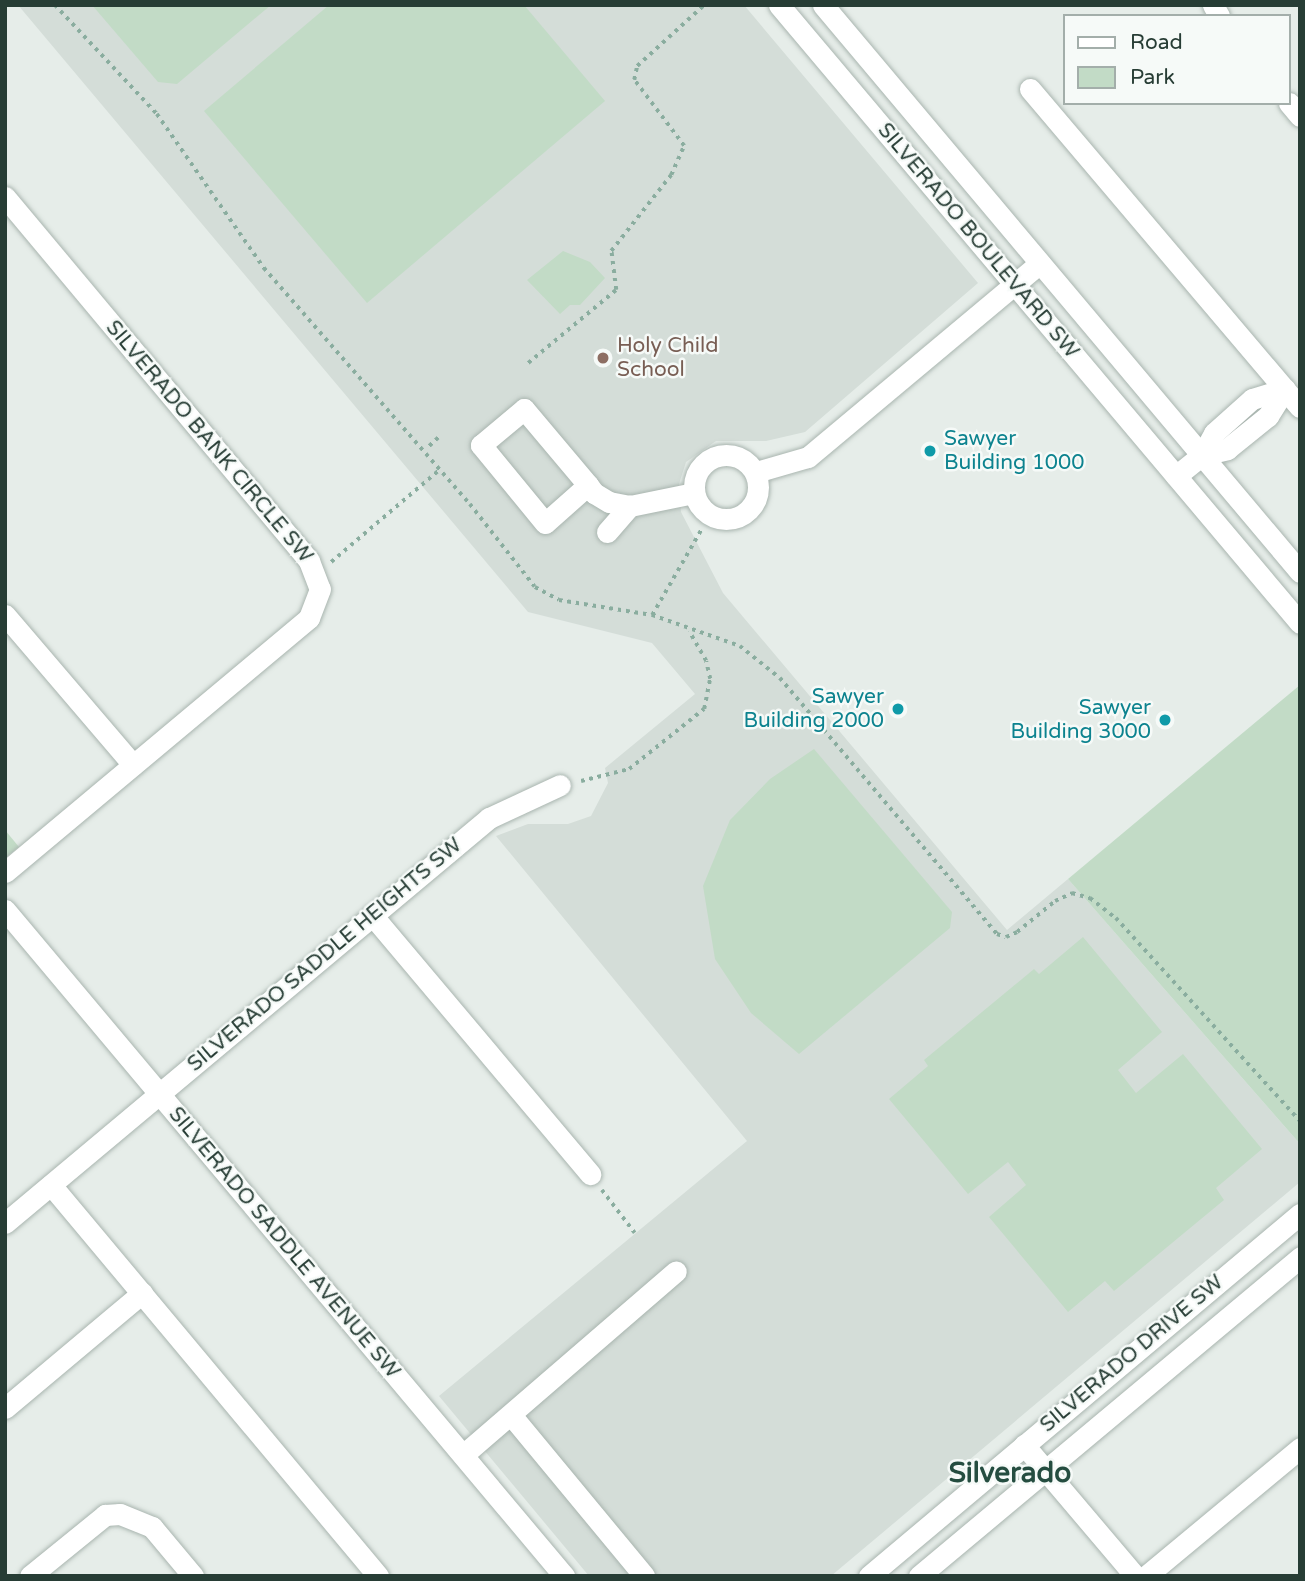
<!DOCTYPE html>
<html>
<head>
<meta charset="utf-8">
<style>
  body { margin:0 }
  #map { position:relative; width:1305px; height:1581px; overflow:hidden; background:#e6ede9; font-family:"Varela Round",sans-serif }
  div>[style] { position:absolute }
  .built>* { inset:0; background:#d4ddd8 }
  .green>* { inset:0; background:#c2dbc6 }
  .path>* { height:3.5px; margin-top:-1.75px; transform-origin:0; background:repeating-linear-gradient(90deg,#8aad9f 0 3.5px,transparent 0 8.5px) }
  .roads { filter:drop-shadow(0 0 2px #a9b5af) drop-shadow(0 0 2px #a9b5af) }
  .minor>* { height:21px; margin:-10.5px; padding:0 10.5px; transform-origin:10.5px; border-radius:10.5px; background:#fff }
  .minor>.ring { margin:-10.5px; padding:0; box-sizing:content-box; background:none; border:21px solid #fff; border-radius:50% }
  .dots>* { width:19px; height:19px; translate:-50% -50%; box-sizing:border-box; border:4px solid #f6faf8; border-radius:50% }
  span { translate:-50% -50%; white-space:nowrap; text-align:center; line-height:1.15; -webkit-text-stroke:5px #f6faf8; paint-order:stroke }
  .street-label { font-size:21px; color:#273d35 }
  .education-label { font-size:21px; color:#785e54 }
  .left { translate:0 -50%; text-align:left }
  .culture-label { font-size:21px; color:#0d838f }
  .right { translate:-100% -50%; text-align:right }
  .district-label { font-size:28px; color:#254d40; font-weight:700 }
  .frame { position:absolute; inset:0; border:7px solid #273d35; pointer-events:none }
  .legend { position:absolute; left:1063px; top:14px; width:228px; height:91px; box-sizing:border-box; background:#f6faf8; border:2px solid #a3aeaa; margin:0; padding:9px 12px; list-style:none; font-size:21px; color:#273d35 }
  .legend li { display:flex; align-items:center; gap:14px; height:35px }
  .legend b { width:35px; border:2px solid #a3aeaa }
</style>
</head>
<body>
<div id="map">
  <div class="built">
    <i style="clip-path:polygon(18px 5px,744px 5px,978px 283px,805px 432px,766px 441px,716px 441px,686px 462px,679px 484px,681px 512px,723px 593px,1007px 930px,1068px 879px,1300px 1144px,1300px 1182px,831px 1576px,589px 1576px,439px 1396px,747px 1141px,496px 836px,528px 824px,568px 824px,591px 816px,608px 783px,605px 768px,695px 694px,652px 643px,528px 612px)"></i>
  </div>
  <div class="green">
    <i style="clip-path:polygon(92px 5px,271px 5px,177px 84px,158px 82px)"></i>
    <i style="clip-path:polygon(329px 5px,524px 5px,605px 101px,367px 303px,204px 111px)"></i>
    <i style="clip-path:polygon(563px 251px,590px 262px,605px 278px,580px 305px,570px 305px,560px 314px,527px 280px)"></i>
    <i style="clip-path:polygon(1300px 685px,1300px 1144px,1068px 879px)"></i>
    <i style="clip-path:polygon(814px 749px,952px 912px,950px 928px,799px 1054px,751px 1013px,715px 959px,703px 886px,730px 820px,770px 779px)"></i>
    <i style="clip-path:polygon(5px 830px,19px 847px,5px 858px)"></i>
    <i style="clip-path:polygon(1083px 937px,1162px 1032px,1118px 1070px,1136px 1093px,1183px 1054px,1262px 1149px,1216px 1188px,1224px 1200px,1114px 1291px,1105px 1281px,1068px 1312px,989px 1217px,1026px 1185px,1008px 1162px,968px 1194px,889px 1099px,928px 1066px,924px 1060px,1034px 969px,1039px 974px)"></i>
  </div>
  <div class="path">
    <i style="left:55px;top:5px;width:149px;rotate:46.9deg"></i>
    <i style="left:157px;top:114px;width:188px;rotate:55.2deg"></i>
    <i style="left:264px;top:268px;width:313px;rotate:48.9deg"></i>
    <i style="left:470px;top:504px;width:105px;rotate:51.9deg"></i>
    <i style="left:535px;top:587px;width:27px;rotate:28deg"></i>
    <i style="left:559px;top:600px;width:94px;rotate:9.2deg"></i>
    <i style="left:652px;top:615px;width:98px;rotate:-60deg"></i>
    <i style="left:528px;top:363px;width:114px;rotate:-39.7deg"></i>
    <i style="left:616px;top:290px;width:39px;rotate:-97deg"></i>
    <i style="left:611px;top:251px;width:97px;rotate:-51.7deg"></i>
    <i style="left:671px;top:175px;width:32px;rotate:-66deg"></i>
    <i style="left:684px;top:146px;width:83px;rotate:-127.1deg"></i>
    <i style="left:634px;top:80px;width:14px;rotate:-78deg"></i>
    <i style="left:637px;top:66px;width:91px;rotate:-42.3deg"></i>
    <i style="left:429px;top:446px;width:16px;rotate:-43deg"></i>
    <i style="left:331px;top:562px;width:142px;rotate:-40.4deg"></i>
    <i style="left:652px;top:615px;width:93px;rotate:19.4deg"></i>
    <i style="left:740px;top:646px;width:51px;rotate:38.7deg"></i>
    <i style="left:780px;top:678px;width:336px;rotate:49.7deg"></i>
    <i style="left:997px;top:934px;width:9px;rotate:18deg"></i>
    <i style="left:1006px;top:937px;width:12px;rotate:-24deg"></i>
    <i style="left:1017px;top:932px;width:49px;rotate:-39.2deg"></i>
    <i style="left:1055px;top:901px;width:19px;rotate:-25deg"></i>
    <i style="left:1072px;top:893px;width:19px;rotate:16deg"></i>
    <i style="left:1090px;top:898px;width:33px;rotate:38deg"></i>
    <i style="left:1116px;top:918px;width:274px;rotate:47.8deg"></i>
    <i style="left:581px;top:781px;width:49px;rotate:-14deg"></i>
    <i style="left:629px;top:769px;width:96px;rotate:-38.7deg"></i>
    <i style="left:704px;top:709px;width:31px;rotate:-79deg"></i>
    <i style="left:710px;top:679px;width:18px;rotate:-103deg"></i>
    <i style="left:706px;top:661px;width:34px;rotate:-120deg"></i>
    <i style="left:602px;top:1190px;width:54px;rotate:52.5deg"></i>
  </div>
  <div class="roads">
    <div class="minor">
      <i style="left:779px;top:5px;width:808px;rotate:49.87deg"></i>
      <i style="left:823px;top:5px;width:741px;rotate:49.93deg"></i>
      <i style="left:1213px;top:5px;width:13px;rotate:61deg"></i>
      <i style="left:1030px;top:89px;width:417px;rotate:49.7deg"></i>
      <i style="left:1289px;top:103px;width:17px;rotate:50deg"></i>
      <i style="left:5px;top:197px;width:474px;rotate:50.1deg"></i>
      <i style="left:309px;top:561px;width:30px;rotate:69deg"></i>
      <i style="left:320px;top:589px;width:31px;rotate:111deg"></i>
      <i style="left:309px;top:618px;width:396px;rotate:140.1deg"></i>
      <i class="ring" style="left:694px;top:455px;width:43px;height:43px"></i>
      <i style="left:1202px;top:455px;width:26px;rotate:-13deg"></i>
      <i style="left:1227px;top:449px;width:53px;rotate:-38.8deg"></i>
      <i style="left:1268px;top:416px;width:32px;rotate:-58deg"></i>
      <i style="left:756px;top:472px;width:54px;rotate:-16.1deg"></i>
      <i style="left:808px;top:457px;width:302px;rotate:-39.9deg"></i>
      <i style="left:1176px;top:476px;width:33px;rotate:-39deg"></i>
      <i style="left:1202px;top:455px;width:25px;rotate:-61deg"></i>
      <i style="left:1214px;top:433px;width:51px;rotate:-41.8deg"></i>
      <i style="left:1252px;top:399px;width:34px;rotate:-17deg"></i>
      <i style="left:588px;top:485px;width:57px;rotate:138.5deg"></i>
      <i style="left:545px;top:523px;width:101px;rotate:-129.4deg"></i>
      <i style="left:481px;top:445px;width:56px;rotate:-39.9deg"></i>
      <i style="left:524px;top:409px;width:99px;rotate:49.9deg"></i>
      <i style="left:588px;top:485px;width:10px;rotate:53deg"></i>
      <i style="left:594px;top:493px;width:17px;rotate:31deg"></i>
      <i style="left:609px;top:502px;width:21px;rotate:11deg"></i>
      <i style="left:630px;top:506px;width:65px;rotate:-11.5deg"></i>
      <i style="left:607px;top:532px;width:35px;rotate:-49deg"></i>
      <i style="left:5px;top:615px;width:197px;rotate:49.5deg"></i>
      <i style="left:5px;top:910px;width:870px;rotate:49.99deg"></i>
      <i style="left:372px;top:915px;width:339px;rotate:49.9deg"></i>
      <i style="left:51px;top:1185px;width:510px;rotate:50.09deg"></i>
      <i style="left:5px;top:1223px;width:631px;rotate:-39.92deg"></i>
      <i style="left:489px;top:818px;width:78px;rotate:-24.9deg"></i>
      <i style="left:5px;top:1408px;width:179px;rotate:-40deg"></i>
      <i style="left:511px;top:1415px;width:209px;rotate:50.4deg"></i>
      <i style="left:1024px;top:1445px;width:172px;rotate:49.7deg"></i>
      <i style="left:463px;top:1455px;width:281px;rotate:-40.8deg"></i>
      <i style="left:30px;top:1576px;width:97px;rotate:-39.1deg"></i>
      <i style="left:105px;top:1515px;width:15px;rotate:-4deg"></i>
      <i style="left:120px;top:1514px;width:35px;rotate:22deg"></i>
      <i style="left:152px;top:1527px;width:64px;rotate:50.1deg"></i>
      <i style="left:869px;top:1576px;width:563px;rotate:-40.03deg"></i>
      <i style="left:919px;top:1576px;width:497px;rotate:-39.9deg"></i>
      <i style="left:1146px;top:1576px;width:200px;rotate:-39.7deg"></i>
    </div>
  </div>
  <div class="dots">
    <i style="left:603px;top:358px;background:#8d6e63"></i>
    <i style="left:930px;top:451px;background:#0f9aa8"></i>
    <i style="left:898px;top:709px;background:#0f9aa8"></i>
    <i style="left:1165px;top:720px;background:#0f9aa8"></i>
  </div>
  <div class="street-label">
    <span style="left:978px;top:241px;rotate:50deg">SILVERADO BOULEVARD SW</span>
    <span style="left:209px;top:442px;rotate:50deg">SILVERADO BANK CIRCLE SW</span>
    <span style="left:325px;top:955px;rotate:-40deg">SILVERADO SADDLE HEIGHTS SW</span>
    <span style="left:284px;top:1243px;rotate:50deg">SILVERADO SADDLE AVENUE SW</span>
    <span style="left:1132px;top:1354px;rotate:-40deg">SILVERADO DRIVE SW</span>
  </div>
  <div class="education-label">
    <span class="left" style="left:617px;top:358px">Holy Child<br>School</span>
  </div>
  <div class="culture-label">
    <span class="left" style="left:944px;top:451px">Sawyer<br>Building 1000</span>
    <span class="right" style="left:884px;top:709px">Sawyer<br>Building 2000</span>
    <span class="right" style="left:1151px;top:720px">Sawyer<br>Building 3000</span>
  </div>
  <div class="district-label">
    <span style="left:1010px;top:1473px">Silverado</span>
  </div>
  <div class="frame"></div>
  <ul class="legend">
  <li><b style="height:9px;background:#fff"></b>Road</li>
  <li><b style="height:19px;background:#c2dbc6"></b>Park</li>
  </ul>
</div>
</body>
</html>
